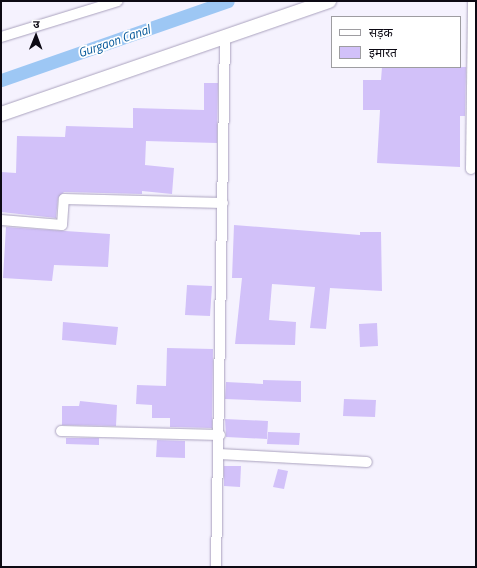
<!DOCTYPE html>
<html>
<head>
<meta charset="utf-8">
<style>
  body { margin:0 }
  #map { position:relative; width:477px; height:568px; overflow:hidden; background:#f5f2fe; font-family:"Titillium Web","Noto Sans Devanagari",sans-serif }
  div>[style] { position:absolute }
  .canal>* { height:13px; margin:-6.5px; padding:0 6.5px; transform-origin:6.5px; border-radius:6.5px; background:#9dc7f4 }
  .building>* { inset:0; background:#d2c1f9 }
  .roads { filter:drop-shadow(0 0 1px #aaa2be) drop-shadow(0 0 1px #aaa2be) }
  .street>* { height:10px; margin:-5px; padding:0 5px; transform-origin:5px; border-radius:5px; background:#fff }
  .secondary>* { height:14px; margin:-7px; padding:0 7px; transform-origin:7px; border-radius:7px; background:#fff }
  span { translate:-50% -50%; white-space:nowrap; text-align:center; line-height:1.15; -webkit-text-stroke:3.5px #fff; paint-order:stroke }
  .water-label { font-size:13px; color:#05589a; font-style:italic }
  .frame { position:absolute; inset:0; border:2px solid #0d0a14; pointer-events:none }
  .legend { position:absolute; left:331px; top:16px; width:130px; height:52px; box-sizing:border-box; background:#fff; border:1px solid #9e9da1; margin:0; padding:5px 7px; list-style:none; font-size:12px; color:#0d0a14 }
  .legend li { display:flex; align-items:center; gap:8px; height:20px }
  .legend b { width:20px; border:1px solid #9e9da1 }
  .north { position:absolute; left:16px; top:16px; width:40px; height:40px; -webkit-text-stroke:3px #fff; paint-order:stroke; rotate:1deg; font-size:11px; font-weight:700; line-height:16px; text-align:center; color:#0d0a14 }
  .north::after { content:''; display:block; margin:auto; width:14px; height:18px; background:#0d0a14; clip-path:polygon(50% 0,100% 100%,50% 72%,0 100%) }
</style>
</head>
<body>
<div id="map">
  <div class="canal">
    <i style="left:1px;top:80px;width:240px;rotate:-19.2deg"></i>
  </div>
  <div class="building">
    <i style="clip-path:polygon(382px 67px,466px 67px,465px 116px,460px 116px,460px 167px,377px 163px,380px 110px,363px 110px,363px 80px,381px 80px)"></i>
    <i style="clip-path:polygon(204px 83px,218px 83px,217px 143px,146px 141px,145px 165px,174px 168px,172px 194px,142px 191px,142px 194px,64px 192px,58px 198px,56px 218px,1px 212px,1px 172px,16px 173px,17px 136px,65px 137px,66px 126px,133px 128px,133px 108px,204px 110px)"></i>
    <i style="clip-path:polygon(234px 225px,360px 235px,360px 232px,381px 232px,382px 291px,330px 288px,326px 329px,310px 328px,315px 287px,272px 284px,269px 320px,296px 322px,295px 345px,235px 344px,242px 278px,232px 278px)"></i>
    <i style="clip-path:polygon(6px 227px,110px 234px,108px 267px,54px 265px,52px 281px,3px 278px)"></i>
    <i style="clip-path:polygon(187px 285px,212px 286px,210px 316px,185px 315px)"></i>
    <i style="clip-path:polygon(63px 322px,118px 327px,116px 345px,62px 340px)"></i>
    <i style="clip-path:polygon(377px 323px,378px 346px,360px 347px,359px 324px)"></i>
    <i style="clip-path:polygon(167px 348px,213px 349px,212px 428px,170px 427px,170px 418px,152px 418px,152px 405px,136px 404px,137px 385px,166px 386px)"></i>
    <i style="clip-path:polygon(263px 380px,301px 381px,301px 402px,225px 399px,226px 382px,263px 384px)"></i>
    <i style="clip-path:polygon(344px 399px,376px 400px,375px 417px,343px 416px)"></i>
    <i style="clip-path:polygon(80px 401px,117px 405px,116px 426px,62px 425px,62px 406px,79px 406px)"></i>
    <i style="clip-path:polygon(225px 419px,268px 421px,267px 439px,226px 437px)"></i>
    <i style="clip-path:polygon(268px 432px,300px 433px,299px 445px,267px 444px)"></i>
    <i style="clip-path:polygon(66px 438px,99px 438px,99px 445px,66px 444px)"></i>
    <i style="clip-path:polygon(157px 440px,185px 441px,185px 458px,156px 457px)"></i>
    <i style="clip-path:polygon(224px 466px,241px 466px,240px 487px,224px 486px)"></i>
    <i style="clip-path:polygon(278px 469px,288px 471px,284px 489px,273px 487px)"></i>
  </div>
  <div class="roads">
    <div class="street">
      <i style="left:1px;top:37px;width:122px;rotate:-17.1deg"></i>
      <i style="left:471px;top:169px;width:168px;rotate:-89.3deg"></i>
      <i style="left:1px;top:220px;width:61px;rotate:4.7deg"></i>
      <i style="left:62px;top:225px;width:26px;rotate:-86deg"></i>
      <i style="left:64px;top:199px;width:159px;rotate:1.4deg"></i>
      <i style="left:61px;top:431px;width:159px;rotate:1.4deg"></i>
      <i style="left:219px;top:454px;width:148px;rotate:3.1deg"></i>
      <i style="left:216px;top:567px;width:530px;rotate:-89.03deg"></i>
    </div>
    <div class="secondary">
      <i style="left:1px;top:114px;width:347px;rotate:-19deg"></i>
    </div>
  </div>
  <div class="water-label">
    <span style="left:114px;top:41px;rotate:-19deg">Gurgaon Canal</span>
  </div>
  <div class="frame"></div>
  <ul class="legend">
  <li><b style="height:5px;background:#fff"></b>सड़क</li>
  <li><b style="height:11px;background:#d2c1f9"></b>इमारत</li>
  </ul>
  <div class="north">उ</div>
</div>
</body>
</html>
